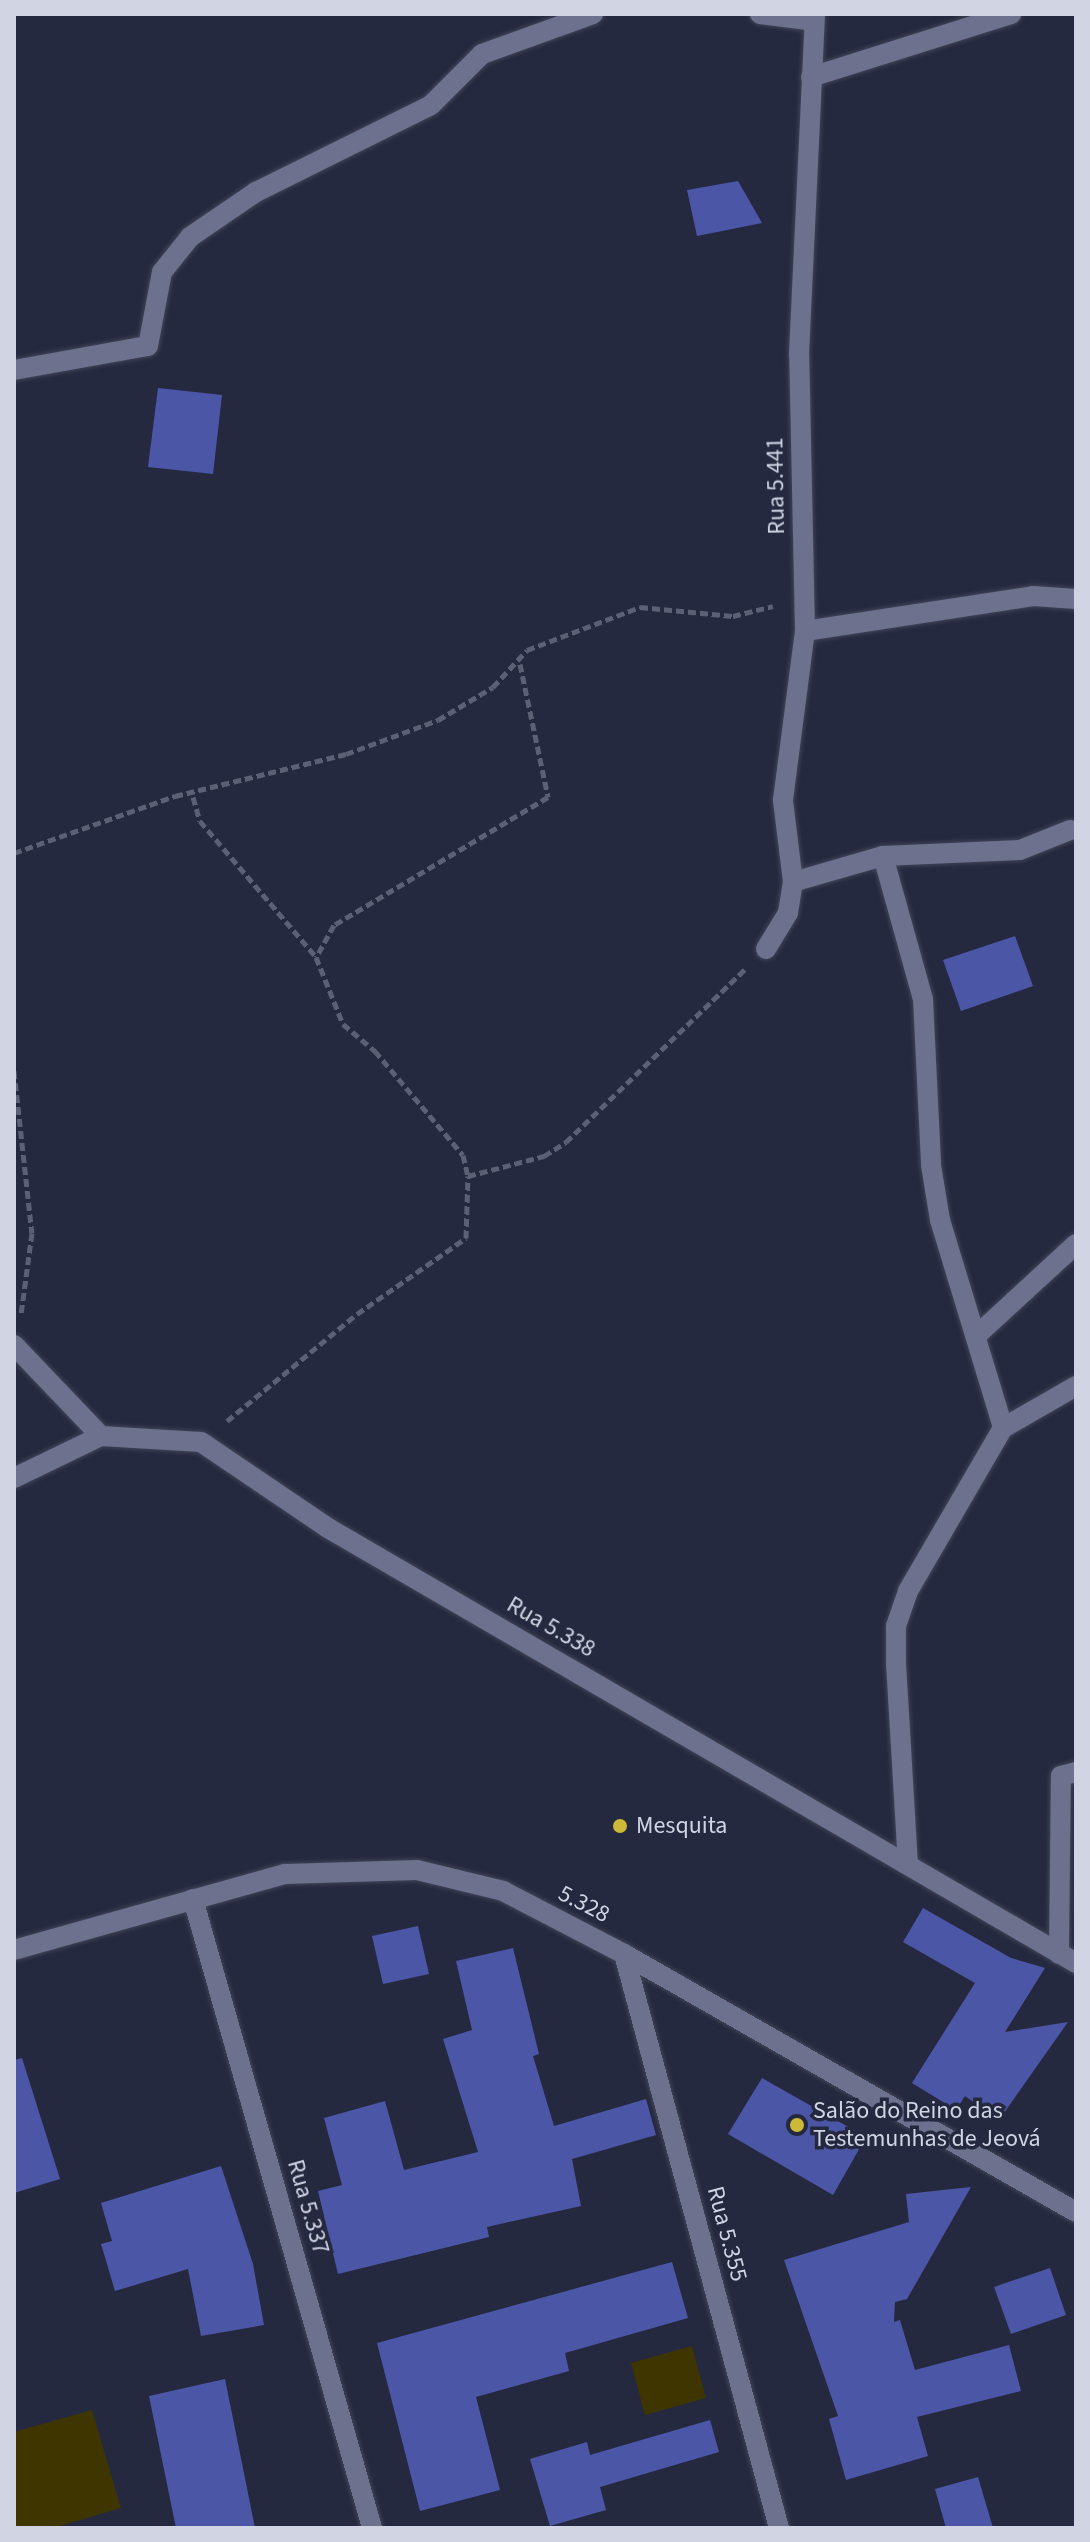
<!DOCTYPE html>
<html>
<head>
<meta charset="utf-8">
<style>
  body { margin:0 }
  #map { position:relative; width:1090px; height:2542px; overflow:hidden; background:#252940; font-family:"Source Sans 3",sans-serif }
  div>[style] { position:absolute }
  .green>* { inset:0; background:#3e3500 }
  .building>* { inset:0; background:#4c56a7 }
  .path>* { height:5px; margin-top:-2.5px; transform-origin:0; background:repeating-linear-gradient(90deg,#5c6074 0 8px,transparent 0 12px) }
  .roads { filter:drop-shadow(0 0 2px #414457) drop-shadow(0 0 2px #414457) }
  .minor>* { height:20px; margin:-10px; padding:0 10px; transform-origin:10px; border-radius:10px; background:#6c718d }
  .dots>* { width:22px; height:22px; translate:-50% -50%; box-sizing:border-box; border:4px solid #252940; border-radius:50% }
  span { translate:-50% -50%; white-space:nowrap; text-align:center; line-height:1.15; -webkit-text-stroke:7px #252940; paint-order:stroke }
  .street-label { font-size:24px; color:#d1d4e3 }
  .poi-label { font-size:24px; color:#d1d4e3 }
  .left { translate:0 -50%; text-align:left }
  .frame { position:absolute; inset:0; border:16px solid #d1d4e3; pointer-events:none }
</style>
</head>
<body>
<div id="map">
  <div class="green">
    <i style="clip-path:polygon(692px 2346px,706px 2398px,645px 2415px,631px 2363px)"></i>
    <i style="clip-path:polygon(92px 2410px,121px 2508px,53px 2528px,14px 2528px,14px 2432px)"></i>
  </div>
  <div class="building">
    <i style="clip-path:polygon(738px 181px,762px 223px,697px 236px,687px 190px)"></i>
    <i style="clip-path:polygon(158px 388px,222px 395px,213px 474px,148px 467px)"></i>
    <i style="clip-path:polygon(1015px 936px,1033px 986px,961px 1011px,943px 960px)"></i>
    <i style="clip-path:polygon(923px 1908px,1011px 1958px,1045px 1968px,1005px 2032px,1068px 2022px,999px 2120px,965px 2096px,956px 2110px,912px 2083px,975px 1983px,903px 1942px)"></i>
    <i style="clip-path:polygon(418px 1926px,429px 1974px,383px 1984px,372px 1936px)"></i>
    <i style="clip-path:polygon(513px 1948px,539px 2054px,533px 2056px,554px 2126px,646px 2099px,656px 2135px,572px 2159px,581px 2206px,487px 2227px,489px 2237px,338px 2274px,318px 2191px,342px 2185px,324px 2118px,385px 2101px,404px 2170px,478px 2152px,443px 2039px,472px 2030px,456px 1961px)"></i>
    <i style="clip-path:polygon(22px 2058px,60px 2179px,14px 2193px,14px 2060px)"></i>
    <i style="clip-path:polygon(762px 2078px,866px 2137px,833px 2195px,728px 2134px)"></i>
    <i style="clip-path:polygon(221px 2166px,253px 2264px,264px 2325px,201px 2336px,188px 2269px,115px 2291px,101px 2244px,112px 2241px,101px 2203px)"></i>
    <i style="clip-path:polygon(971px 2187px,907px 2299px,895px 2302px,894px 2322px,900px 2320px,915px 2370px,1009px 2345px,1021px 2391px,917px 2417px,928px 2456px,846px 2480px,829px 2419px,838px 2416px,784px 2260px,909px 2222px,906px 2194px)"></i>
    <i style="clip-path:polygon(672px 2262px,688px 2318px,565px 2353px,569px 2371px,476px 2397px,500px 2490px,420px 2511px,377px 2343px)"></i>
    <i style="clip-path:polygon(1050px 2268px,1066px 2315px,1011px 2334px,994px 2287px)"></i>
    <i style="clip-path:polygon(225px 2379px,255px 2528px,176px 2528px,149px 2396px)"></i>
    <i style="clip-path:polygon(710px 2420px,719px 2452px,600px 2487px,606px 2510px,550px 2526px,530px 2459px,587px 2442px,590px 2455px)"></i>
    <i style="clip-path:polygon(978px 2477px,993px 2528px,946px 2528px,935px 2489px)"></i>
  </div>
  <div class="path">
    <i style="left:520px;top:664px;width:136px;rotate:78.1deg"></i>
    <i style="left:548px;top:797px;width:249px;rotate:149.1deg"></i>
    <i style="left:334px;top:925px;width:37px;rotate:119deg"></i>
    <i style="left:316px;top:957px;width:72px;rotate:68.1deg"></i>
    <i style="left:343px;top:1024px;width:42px;rotate:40.2deg"></i>
    <i style="left:375px;top:1051px;width:136px;rotate:49.8deg"></i>
    <i style="left:463px;top:1155px;width:22px;rotate:77deg"></i>
    <i style="left:468px;top:1176px;width:79px;rotate:-14.7deg"></i>
    <i style="left:544px;top:1156px;width:26px;rotate:-32deg"></i>
    <i style="left:566px;top:1142px;width:249px;rotate:-44deg"></i>
    <i style="left:193px;top:797px;width:25px;rotate:74deg"></i>
    <i style="left:200px;top:821px;width:179px;rotate:49.5deg"></i>
    <i style="left:14px;top:853px;width:171px;rotate:-19.5deg"></i>
    <i style="left:175px;top:796px;width:176px;rotate:-13.8deg"></i>
    <i style="left:346px;top:754px;width:98px;rotate:-20.3deg"></i>
    <i style="left:438px;top:720px;width:64px;rotate:-31deg"></i>
    <i style="left:493px;top:687px;width:50px;rotate:-47.4deg"></i>
    <i style="left:527px;top:650px;width:121px;rotate:-20.8deg"></i>
    <i style="left:640px;top:607px;width:93px;rotate:5.5deg"></i>
    <i style="left:733px;top:616px;width:41px;rotate:-14deg"></i>
    <i style="left:14px;top:1071px;width:163px;rotate:83.7deg"></i>
    <i style="left:32px;top:1233px;width:82px;rotate:97.7deg"></i>
    <i style="left:227px;top:1421px;width:168px;rotate:-39.5deg"></i>
    <i style="left:357px;top:1314px;width:133px;rotate:-34.9deg"></i>
    <i style="left:466px;top:1238px;width:62px;rotate:-88.2deg"></i>
  </div>
  <div class="roads">
    <div class="minor">
      <i style="left:760px;top:14px;width:54px;rotate:7.4deg"></i>
      <i style="left:811px;top:77px;width:210px;rotate:-17.5deg"></i>
      <i style="left:14px;top:370px;width:136px;rotate:-10.2deg"></i>
      <i style="left:148px;top:346px;width:75px;rotate:-79.3deg"></i>
      <i style="left:162px;top:272px;width:45px;rotate:-51.3deg"></i>
      <i style="left:190px;top:237px;width:80px;rotate:-34.3deg"></i>
      <i style="left:256px;top:192px;width:195px;rotate:-26.4deg"></i>
      <i style="left:431px;top:105px;width:72px;rotate:-45deg"></i>
      <i style="left:482px;top:54px;width:118px;rotate:-19.8deg"></i>
      <i style="left:805px;top:631px;width:231px;rotate:-8.7deg"></i>
      <i style="left:1033px;top:596px;width:43px;rotate:4deg"></i>
      <i style="left:883px;top:856px;width:148px;rotate:74.4deg"></i>
      <i style="left:923px;top:999px;width:166px;rotate:87.2deg"></i>
      <i style="left:931px;top:1165px;width:56px;rotate:80.7deg"></i>
      <i style="left:940px;top:1220px;width:217px;rotate:73.1deg"></i>
      <i style="left:793px;top:882px;width:94px;rotate:-16.1deg"></i>
      <i style="left:883px;top:856px;width:137px;rotate:-2.5deg"></i>
      <i style="left:1020px;top:850px;width:54px;rotate:-21.8deg"></i>
      <i style="left:766px;top:949px;width:42px;rotate:-58.6deg"></i>
      <i style="left:788px;top:913px;width:31px;rotate:-81deg"></i>
      <i style="left:793px;top:882px;width:83px;rotate:-97deg"></i>
      <i style="left:783px;top:800px;width:170px;rotate:-82.6deg"></i>
      <i style="left:805px;top:631px;width:277px;rotate:-91.2deg"></i>
      <i style="left:799px;top:354px;width:340px;rotate:-87.3deg"></i>
      <i style="left:976px;top:1336px;width:136px;rotate:-42.6deg"></i>
      <i style="left:14px;top:1345px;width:126px;rotate:46.3deg"></i>
      <i style="left:101px;top:1436px;width:100px;rotate:3.4deg"></i>
      <i style="left:201px;top:1442px;width:153px;rotate:34.1deg"></i>
      <i style="left:328px;top:1528px;width:865px;rotate:30.18deg"></i>
      <i style="left:14px;top:1478px;width:97px;rotate:-25.8deg"></i>
      <i style="left:908px;top:1865px;width:202px;rotate:-93.4deg"></i>
      <i style="left:896px;top:1663px;width:37px;rotate:-90deg"></i>
      <i style="left:896px;top:1626px;width:37px;rotate:-71deg"></i>
      <i style="left:908px;top:1591px;width:189px;rotate:-59.8deg"></i>
      <i style="left:1003px;top:1428px;width:84px;rotate:-29.9deg"></i>
      <i style="left:193px;top:1899px;width:654px;rotate:74.11deg"></i>
      <i style="left:14px;top:1950px;width:281px;rotate:-15.7deg"></i>
      <i style="left:285px;top:1874px;width:132px;rotate:-1.7deg"></i>
      <i style="left:417px;top:1870px;width:89px;rotate:13.7deg"></i>
      <i style="left:503px;top:1891px;width:136px;rotate:27.5deg"></i>
      <i style="left:624px;top:1954px;width:520px;rotate:29.72deg"></i>
      <i style="left:624px;top:1954px;width:595px;rotate:74.89deg"></i>
      <i style="left:1059px;top:1954px;width:178px;rotate:-89.4deg"></i>
      <i style="left:1061px;top:1776px;width:16px;rotate:-15deg"></i>
    </div>
  </div>
  <div class="dots">
    <i style="left:620px;top:1826px;background:#cdb938"></i>
    <i style="left:797px;top:2125px;background:#cdb938"></i>
  </div>
  <div class="street-label">
    <span style="left:776px;top:486px;rotate:-91deg">Rua 5.441</span>
    <span style="left:551px;top:1627px;rotate:30deg">Rua 5.338</span>
    <span style="left:584px;top:1904px;rotate:27deg">5.328</span>
    <span style="left:308px;top:2207px;rotate:74deg">Rua 5.337</span>
    <span style="left:727px;top:2234px;rotate:75deg">Rua 5.355</span>
  </div>
  <div class="poi-label">
    <span class="left" style="left:636px;top:1826px">Mesquita</span>
    <span class="left" style="left:813px;top:2125px">Salão do Reino das<br>Testemunhas de Jeová</span>
  </div>
  <div class="frame"></div>
</div>
</body>
</html>
